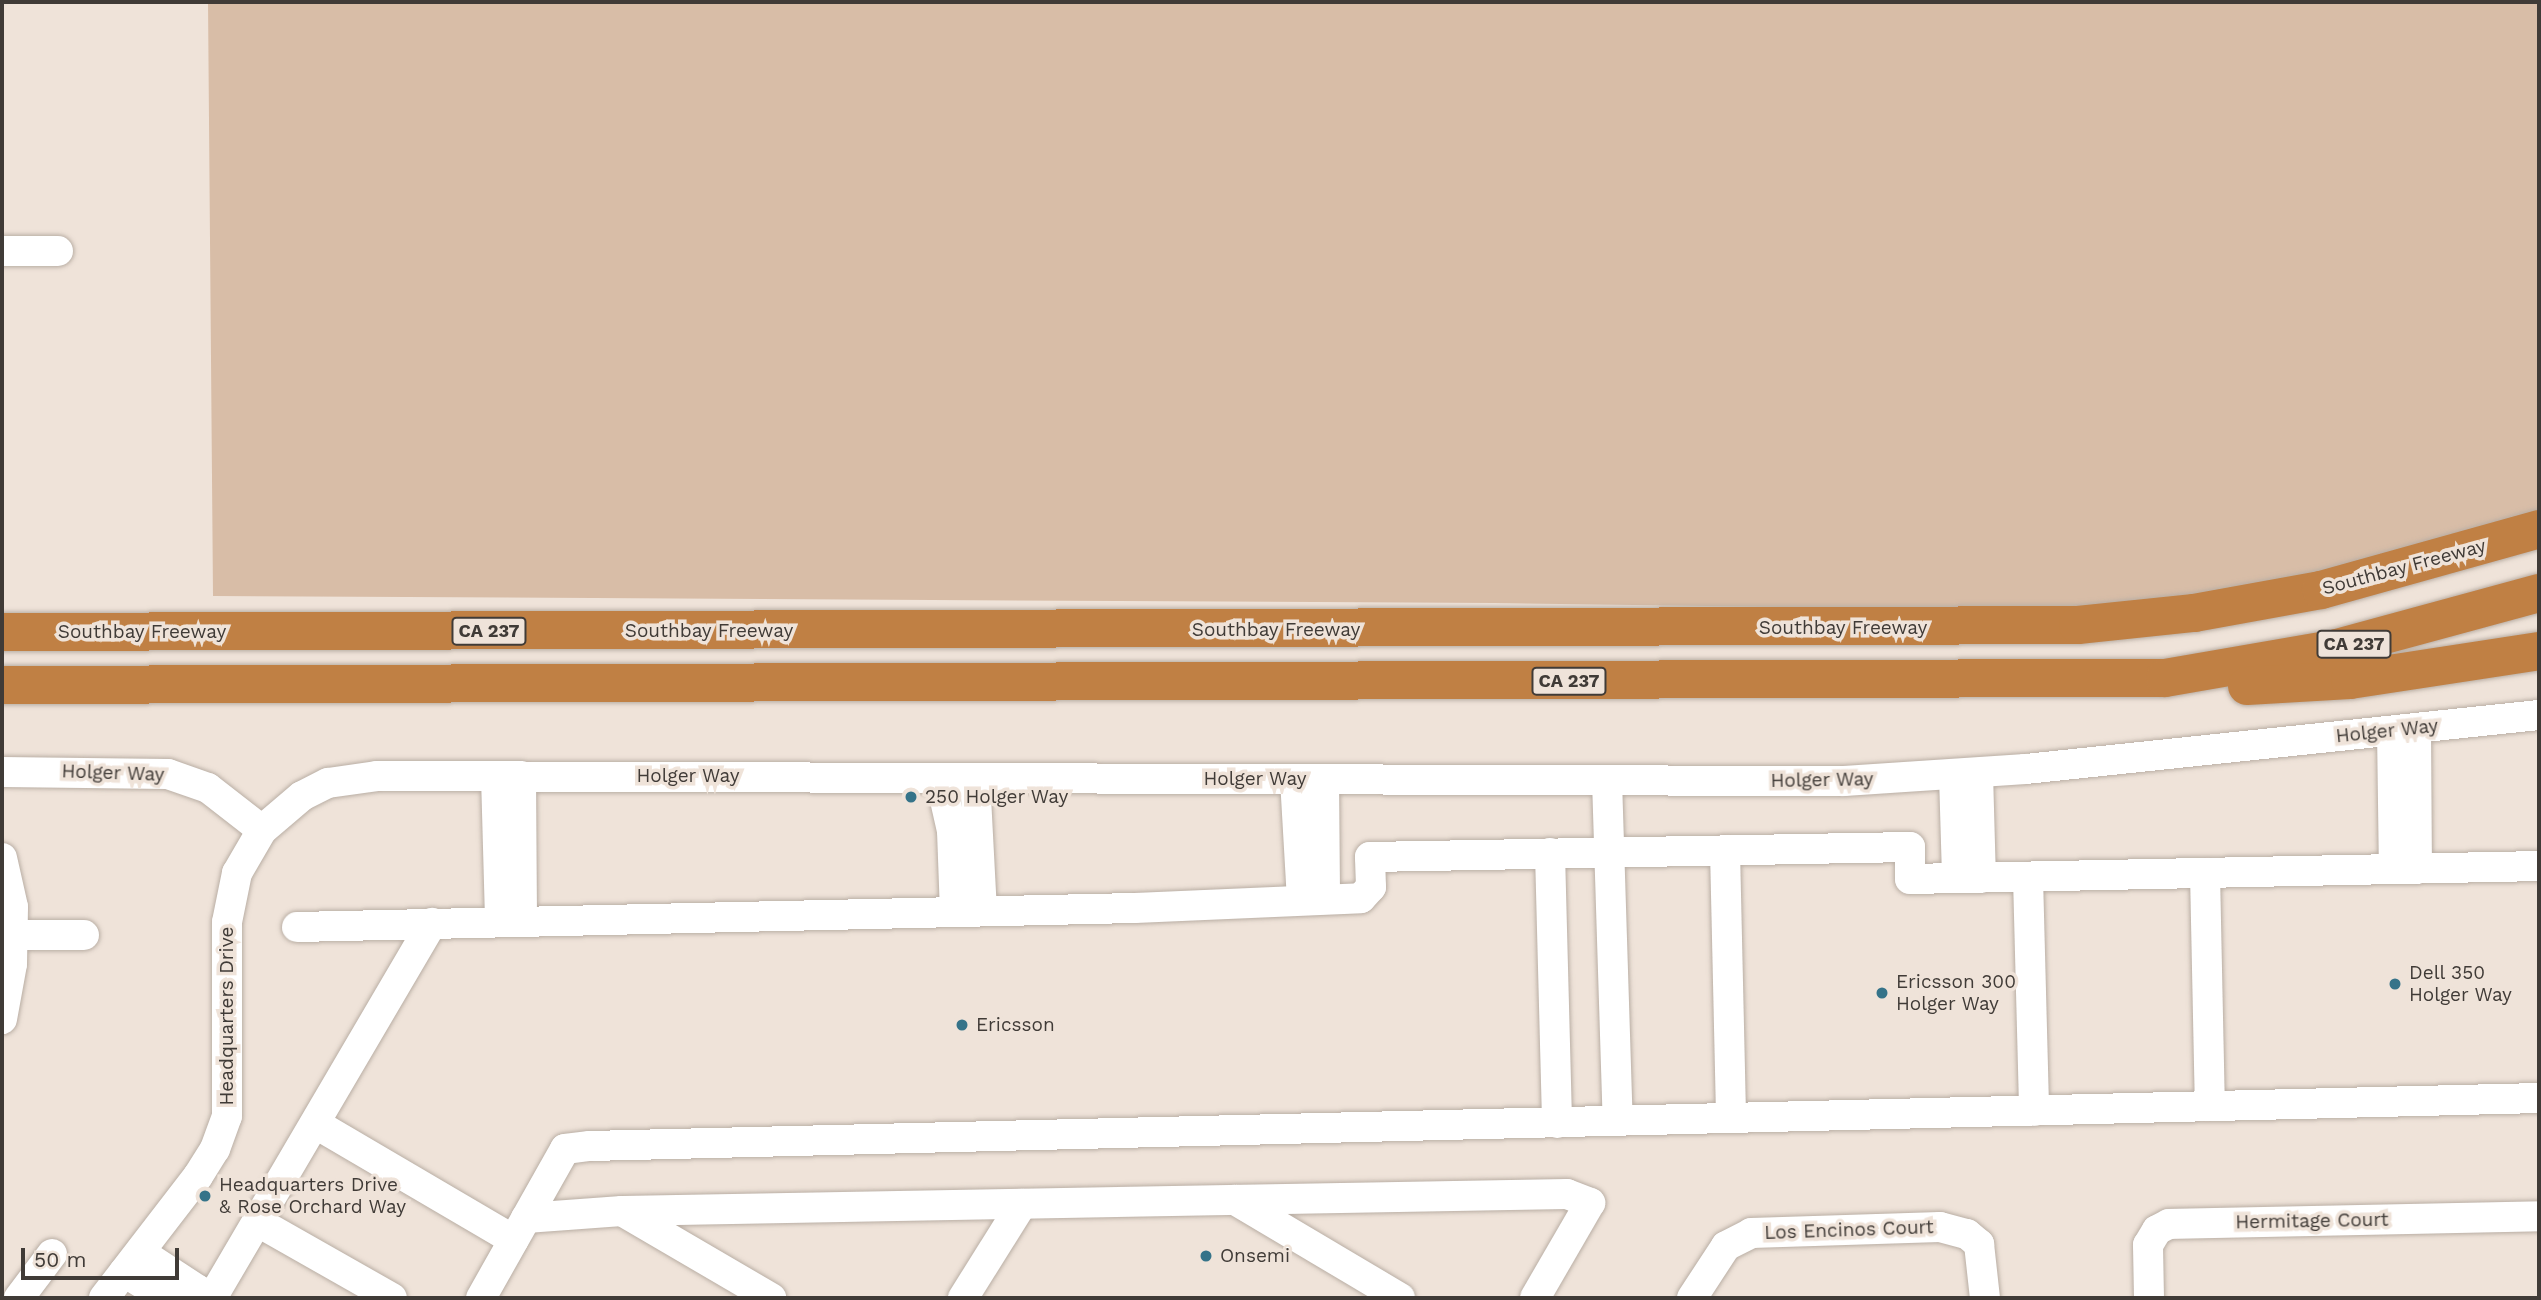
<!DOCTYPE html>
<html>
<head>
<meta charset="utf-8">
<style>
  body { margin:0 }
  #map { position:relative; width:2541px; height:1300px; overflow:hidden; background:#efe3d9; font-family:"Work Sans",sans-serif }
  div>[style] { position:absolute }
  .green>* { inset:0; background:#d8bda7 }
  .roads { filter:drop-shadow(0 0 2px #b9aea4) drop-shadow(0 0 2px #b9aea4) }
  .minor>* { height:30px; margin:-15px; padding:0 15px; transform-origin:15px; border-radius:15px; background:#fff }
  .highway>* { height:38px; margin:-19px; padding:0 19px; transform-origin:19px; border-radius:19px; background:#c08044 }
  .dots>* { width:19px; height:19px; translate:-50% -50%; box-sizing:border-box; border:4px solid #efe3d9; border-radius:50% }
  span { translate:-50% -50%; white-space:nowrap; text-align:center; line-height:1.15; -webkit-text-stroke:7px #efe3d9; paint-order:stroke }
  .shield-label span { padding:2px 5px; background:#efe3d9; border:2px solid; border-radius:5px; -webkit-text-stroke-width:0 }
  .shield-label { font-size:18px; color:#403b37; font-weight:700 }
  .street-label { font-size:19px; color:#403b37 }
  .poi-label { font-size:19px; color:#403b37 }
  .left { translate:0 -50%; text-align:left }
  .frame { position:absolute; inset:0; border:4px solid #403b37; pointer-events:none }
  .scale { position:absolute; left:21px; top:1248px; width:158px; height:32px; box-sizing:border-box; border:4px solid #403b37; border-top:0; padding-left:9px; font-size:21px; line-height:24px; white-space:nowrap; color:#403b37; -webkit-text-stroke:5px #efe3d9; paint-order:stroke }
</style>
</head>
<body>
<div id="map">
  <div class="green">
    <i style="clip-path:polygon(208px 2px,2539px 2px,2539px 516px,2194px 613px,1494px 603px,213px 596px)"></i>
  </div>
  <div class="roads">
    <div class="minor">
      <i style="left:2px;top:251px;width:56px"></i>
      <i style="left:2416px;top:729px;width:140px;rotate:89.6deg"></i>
      <i style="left:2392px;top:731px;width:138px;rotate:89.2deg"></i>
      <i style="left:2px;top:772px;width:166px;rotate:0.7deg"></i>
      <i style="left:168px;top:774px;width:42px;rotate:19.3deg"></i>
      <i style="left:208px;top:788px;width:68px;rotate:37.9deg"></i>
      <i style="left:1978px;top:773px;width:105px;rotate:88.4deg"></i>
      <i style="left:1954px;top:775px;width:103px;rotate:88.3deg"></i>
      <i style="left:496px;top:776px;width:146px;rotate:88.4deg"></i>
      <i style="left:521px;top:776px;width:145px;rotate:89.6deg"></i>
      <i style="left:940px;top:778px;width:54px;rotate:77.2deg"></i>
      <i style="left:952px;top:831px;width:81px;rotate:87.9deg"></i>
      <i style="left:975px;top:778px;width:133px;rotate:87deg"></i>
      <i style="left:1295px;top:779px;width:120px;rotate:86.7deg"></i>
      <i style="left:1324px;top:779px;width:120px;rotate:89.5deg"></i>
      <i style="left:1607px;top:780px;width:341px;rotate:88.2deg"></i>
      <i style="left:1725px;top:850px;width:268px;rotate:88.7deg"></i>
      <i style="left:1550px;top:853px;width:270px;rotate:88.5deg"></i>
      <i style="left:2px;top:858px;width:50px;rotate:77.3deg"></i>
      <i style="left:13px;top:907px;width:57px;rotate:91deg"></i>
      <i style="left:12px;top:964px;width:56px;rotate:100.3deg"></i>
      <i style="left:2205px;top:873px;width:233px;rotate:88.8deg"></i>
      <i style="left:2028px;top:877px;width:234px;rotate:88.5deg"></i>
      <i style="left:297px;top:927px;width:838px;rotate:-1.3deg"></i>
      <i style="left:1135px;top:908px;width:226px;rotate:-2.5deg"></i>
      <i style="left:1361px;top:898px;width:15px;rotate:-48deg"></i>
      <i style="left:1371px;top:887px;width:30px;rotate:-92deg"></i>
      <i style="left:1370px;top:857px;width:540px;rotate:-1.06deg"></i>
      <i style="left:1910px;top:847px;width:32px;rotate:90deg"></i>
      <i style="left:1910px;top:879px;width:629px;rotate:-1.18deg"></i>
      <i style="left:12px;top:935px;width:72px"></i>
      <i style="left:316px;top:1124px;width:229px;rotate:30.4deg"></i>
      <i style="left:1235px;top:1200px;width:192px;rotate:30.7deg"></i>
      <i style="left:622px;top:1211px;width:173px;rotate:30.3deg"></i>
      <i style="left:526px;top:1218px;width:96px;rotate:-4.2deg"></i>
      <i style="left:622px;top:1211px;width:945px;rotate:-1.03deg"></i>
      <i style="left:1567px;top:1194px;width:25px;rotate:21deg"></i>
      <i style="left:1590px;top:1203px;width:110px;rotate:120.1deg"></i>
      <i style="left:258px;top:1222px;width:154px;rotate:29.6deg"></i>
      <i style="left:140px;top:1252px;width:69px;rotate:33.2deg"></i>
      <i style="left:198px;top:1290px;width:8px;rotate:90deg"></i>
      <i style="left:124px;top:1272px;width:49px;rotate:31.8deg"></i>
      <i style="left:19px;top:1298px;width:55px;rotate:-53.1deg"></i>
      <i style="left:104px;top:1298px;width:154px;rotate:-52.4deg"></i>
      <i style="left:198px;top:1176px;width:32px;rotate:-58deg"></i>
      <i style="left:215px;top:1149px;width:35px;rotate:-70deg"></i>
      <i style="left:227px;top:1116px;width:194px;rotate:-90deg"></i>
      <i style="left:227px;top:922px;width:50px;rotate:-78.5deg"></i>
      <i style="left:237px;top:873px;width:50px;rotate:-59.8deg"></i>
      <i style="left:262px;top:830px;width:52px;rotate:-40.4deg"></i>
      <i style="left:302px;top:796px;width:29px;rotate:-27deg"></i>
      <i style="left:328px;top:783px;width:49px;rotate:-8.1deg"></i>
      <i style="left:377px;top:776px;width:1467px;rotate:0.2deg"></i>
      <i style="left:1844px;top:781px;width:182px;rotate:-3.8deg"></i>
      <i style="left:2026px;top:769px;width:516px;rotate:-6.01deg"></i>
      <i style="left:212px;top:1298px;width:435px;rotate:-59.6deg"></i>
      <i style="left:481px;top:1298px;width:171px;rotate:-60.6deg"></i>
      <i style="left:565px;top:1149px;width:25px;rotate:-7deg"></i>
      <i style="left:590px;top:1146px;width:1950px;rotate:-1.41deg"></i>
      <i style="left:963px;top:1298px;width:111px;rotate:-57.9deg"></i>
      <i style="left:1692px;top:1298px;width:62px;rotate:-56.8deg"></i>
      <i style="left:1726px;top:1246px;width:28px;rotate:-27deg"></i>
      <i style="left:1751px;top:1233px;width:189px;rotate:-1.8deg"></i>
      <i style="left:1940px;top:1227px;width:28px;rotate:15deg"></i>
      <i style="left:1967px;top:1234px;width:16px;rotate:40deg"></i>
      <i style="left:1979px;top:1244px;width:54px;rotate:83.7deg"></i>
      <i style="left:2149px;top:1298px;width:53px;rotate:-91.1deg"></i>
      <i style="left:2148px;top:1245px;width:17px;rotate:-59deg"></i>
      <i style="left:2157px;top:1230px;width:13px;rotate:-27deg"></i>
      <i style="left:2169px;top:1224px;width:370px;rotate:-1.2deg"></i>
    </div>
    <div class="highway">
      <i style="left:2px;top:632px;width:2076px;rotate:-0.19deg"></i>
      <i style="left:2078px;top:625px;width:117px;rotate:-5.9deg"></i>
      <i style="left:2194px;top:613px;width:129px;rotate:-10.3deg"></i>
      <i style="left:2321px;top:590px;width:226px;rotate:-15.6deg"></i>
      <i style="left:2px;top:685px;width:2163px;rotate:-0.19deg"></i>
      <i style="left:2165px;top:678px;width:170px;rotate:-9.8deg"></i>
      <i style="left:2333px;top:649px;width:213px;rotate:-15.2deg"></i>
      <i style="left:2247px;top:686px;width:103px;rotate:-3.3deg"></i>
      <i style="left:2350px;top:680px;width:191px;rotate:-8.7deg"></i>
    </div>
  </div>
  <div class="dots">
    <i style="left:911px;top:797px;background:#357389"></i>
    <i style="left:2395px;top:984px;background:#357389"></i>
    <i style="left:1882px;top:993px;background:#357389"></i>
    <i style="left:962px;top:1025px;background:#357389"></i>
    <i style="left:205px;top:1196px;background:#357389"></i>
    <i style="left:1206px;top:1256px;background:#357389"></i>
  </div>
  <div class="shield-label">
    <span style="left:489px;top:631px">CA 237</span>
    <span style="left:2354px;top:644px">CA 237</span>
    <span style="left:1569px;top:681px">CA 237</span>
  </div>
  <div class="street-label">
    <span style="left:2404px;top:567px;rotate:-15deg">Southbay Freeway</span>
    <span style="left:1843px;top:628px">Southbay Freeway</span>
    <span style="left:1276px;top:630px">Southbay Freeway</span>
    <span style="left:709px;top:631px">Southbay Freeway</span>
    <span style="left:142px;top:632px">Southbay Freeway</span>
    <span style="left:2387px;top:731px;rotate:-6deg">Holger Way</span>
    <span style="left:113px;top:773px;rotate:2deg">Holger Way</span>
    <span style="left:688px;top:776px">Holger Way</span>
    <span style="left:1255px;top:779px">Holger Way</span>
    <span style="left:1822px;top:780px;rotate:-1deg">Holger Way</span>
    <span style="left:227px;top:1016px;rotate:-90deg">Headquarters Drive</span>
    <span style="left:2312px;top:1221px;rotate:-1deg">Hermitage Court</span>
    <span style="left:1849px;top:1230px;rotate:-2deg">Los Encinos Court</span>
  </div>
  <div class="poi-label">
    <span class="left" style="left:925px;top:797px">250 Holger Way</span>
    <span class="left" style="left:2409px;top:984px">Dell 350<br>Holger Way</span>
    <span class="left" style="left:1896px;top:993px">Ericsson 300<br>Holger Way</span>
    <span class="left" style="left:976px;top:1025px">Ericsson</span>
    <span class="left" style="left:219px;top:1196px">Headquarters Drive<br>&amp; Rose Orchard Way</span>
    <span class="left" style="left:1220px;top:1256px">Onsemi</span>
  </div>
  <div class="frame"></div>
  <div class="scale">50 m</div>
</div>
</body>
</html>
